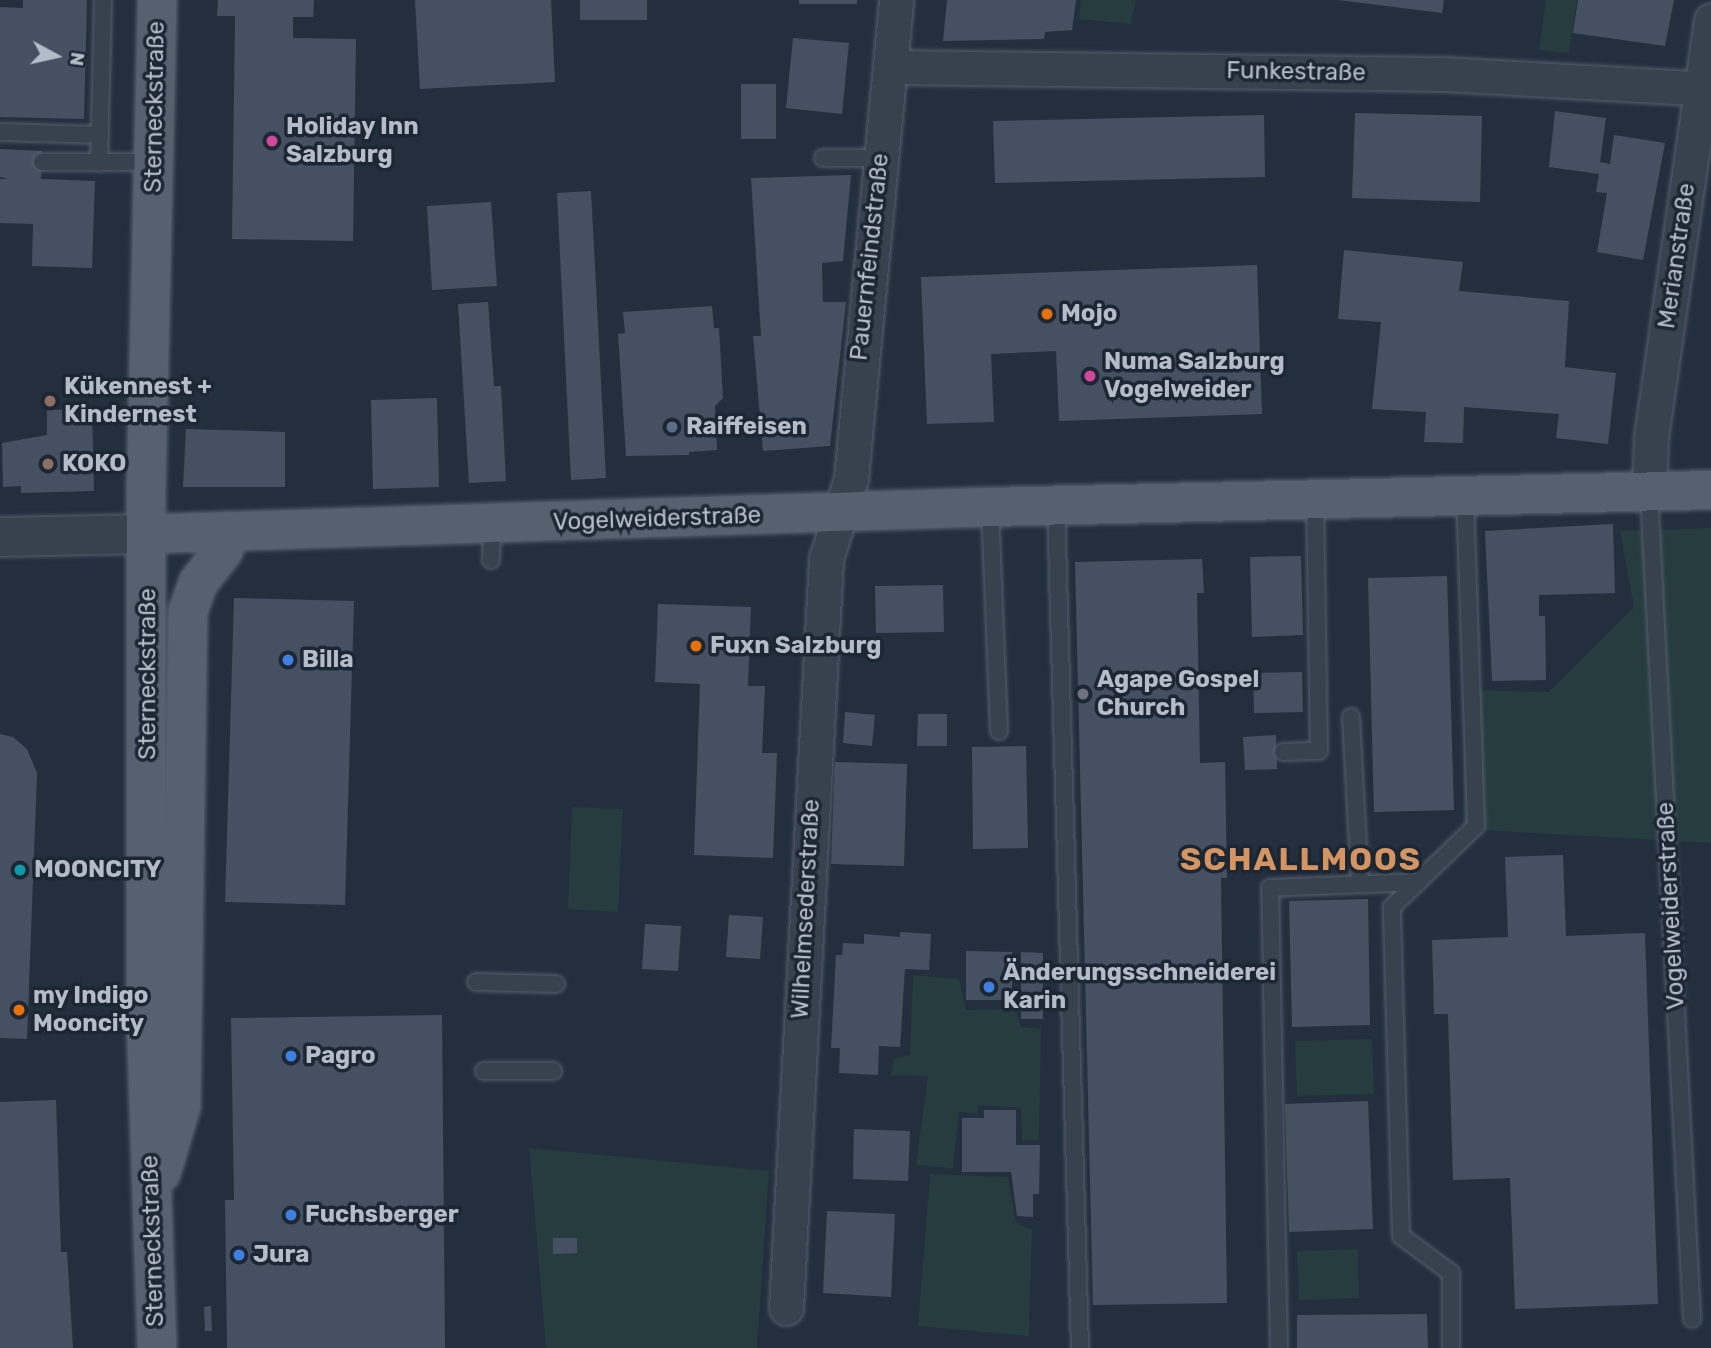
<!DOCTYPE html>
<html>
<head>
<meta charset="utf-8">
<style>
  body { margin:0 }
  #map { position:relative; width:1711px; height:1348px; overflow:hidden; background:#242f3e; font-family:Rubik,sans-serif }
  div>[style] { position:absolute }
  .green>* { inset:0; background:#263c3f }
  .building>* { inset:0; background:#455162 }
  .roads { filter:drop-shadow(0 0 2px #565f6c) drop-shadow(0 0 2px #565f6c) }
  .service>* { height:16px; margin:-8px; padding:0 8px; transform-origin:8px; border-radius:8px; background:#38414e }
  .minor>* { height:33px; margin:-16.5px; padding:0 16.5px; transform-origin:16.5px; border-radius:16.5px; background:#38414e }
  .tertiary>* { height:38px; margin:-19px; padding:0 19px; transform-origin:19px; border-radius:19px; background:#38414e }
  .primary>* { height:38px; margin:-19px; padding:0 19px; transform-origin:19px; border-radius:19px; background:#56606e }
  .dots>* { width:19px; height:19px; translate:-50% -50%; box-sizing:border-box; border:4px solid #1d2633; border-radius:50% }
  span { translate:-50% -50%; white-space:nowrap; text-align:center; line-height:1.15; -webkit-text-stroke:7px #1d2633; paint-order:stroke }
  .street-label { font-size:24px; color:#b4bcc9 }
  .poi-label { font-size:24px; color:#b4bcc9; font-weight:700 }
  .left { translate:0 -50%; text-align:left }
  .district-label { font-size:32px; color:#d59563; font-weight:700; letter-spacing:2px }
  .north { position:absolute; left:21px; top:21px; width:70px; height:70px; -webkit-text-stroke:5px #1d2633; paint-order:stroke; rotate:98deg; font-size:19px; font-weight:700; line-height:28px; text-align:center; color:#b4bcc9 }
  .north::after { content:''; display:block; margin:auto; width:24px; height:32px; background:#b4bcc9; clip-path:polygon(50% 0,100% 100%,50% 72%,0 100%) }
</style>
</head>
<body>
<div id="map">
  <div class="green">
    <i style="clip-path:polygon(1081px 0,1136px 0,1131px 24px,1079px 19px)"></i>
    <i style="clip-path:polygon(1546px 0,1577px 0,1569px 53px,1539px 50px)"></i>
    <i style="clip-path:polygon(1711px 528px,1711px 843px,1463px 829px,1465px 690px,1549px 692px,1634px 607px,1620px 531px)"></i>
    <i style="clip-path:polygon(572px 807px,623px 809px,618px 912px,568px 909px)"></i>
    <i style="clip-path:polygon(913px 975px,959px 979px,966px 1010px,1015px 1009px,1021px 1027px,1041px 1029px,1039px 1140px,1022px 1141px,1021px 1108px,978px 1105px,978px 1114px,959px 1112px,953px 1168px,916px 1165px,928px 1076px,891px 1075px,894px 1059px,910px 1055px)"></i>
    <i style="clip-path:polygon(1372px 1039px,1374px 1094px,1297px 1096px,1295px 1041px)"></i>
    <i style="clip-path:polygon(529px 1148px,769px 1171px,757px 1348px,546px 1348px)"></i>
    <i style="clip-path:polygon(930px 1174px,1008px 1177px,1016px 1223px,1032px 1230px,1029px 1336px,918px 1326px)"></i>
    <i style="clip-path:polygon(1358px 1249px,1359px 1298px,1299px 1300px,1297px 1251px)"></i>
  </div>
  <div class="building">
    <i style="clip-path:polygon(23px 0,87px 0,84px 119px,0 117px,0 7px,23px 8px)"></i>
    <i style="clip-path:polygon(218px 0,314px 0,313px 17px,293px 17px,293px 38px,356px 39px,353px 241px,232px 239px,235px 16px,217px 16px)"></i>
    <i style="clip-path:polygon(415px 0,551px 0,555px 82px,420px 89px)"></i>
    <i style="clip-path:polygon(580px 0,647px 0,647px 20px,580px 20px)"></i>
    <i style="clip-path:polygon(799px 0,857px 0,857px 4px,799px 4px)"></i>
    <i style="clip-path:polygon(947px 0,1076px 0,1072px 30px,1045px 32px,1044px 39px,943px 41px)"></i>
    <i style="clip-path:polygon(1338px 0,1444px 0,1442px 13px)"></i>
    <i style="clip-path:polygon(1578px 0,1674px 0,1665px 46px,1573px 33px)"></i>
    <i style="clip-path:polygon(793px 38px,849px 43px,842px 114px,786px 108px)"></i>
    <i style="clip-path:polygon(741px 84px,776px 84px,776px 139px,741px 139px)"></i>
    <i style="clip-path:polygon(1555px 111px,1606px 118px,1600px 162px,1610px 164px,1614px 135px,1665px 143px,1643px 260px,1597px 252px,1607px 193px,1596px 192px,1599px 174px,1549px 167px)"></i>
    <i style="clip-path:polygon(1355px 113px,1482px 116px,1480px 202px,1352px 198px)"></i>
    <i style="clip-path:polygon(1264px 115px,1265px 177px,995px 183px,993px 121px)"></i>
    <i style="clip-path:polygon(0 149px,42px 151px,41px 179px,95px 181px,92px 268px,32px 266px,33px 224px,0 223px,0 179px,8px 179px,0 177px)"></i>
    <i style="clip-path:polygon(851px 175px,843px 261px,822px 263px,823px 302px,846px 302px,830px 446px,763px 451px,753px 336px,761px 336px,751px 178px)"></i>
    <i style="clip-path:polygon(591px 191px,606px 478px,571px 480px,557px 193px)"></i>
    <i style="clip-path:polygon(491px 202px,497px 286px,432px 290px,427px 206px)"></i>
    <i style="clip-path:polygon(1344px 250px,1463px 262px,1459px 291px,1569px 301px,1565px 367px,1616px 373px,1608px 444px,1556px 438px,1559px 414px,1464px 407px,1463px 443px,1424px 442px,1426px 412px,1372px 409px,1381px 322px,1338px 319px)"></i>
    <i style="clip-path:polygon(1257px 265px,1262px 414px,1059px 421px,1056px 351px,991px 354px,994px 422px,927px 424px,921px 277px)"></i>
    <i style="clip-path:polygon(488px 302px,494px 386px,501px 386px,506px 481px,469px 483px,458px 304px)"></i>
    <i style="clip-path:polygon(712px 306px,714px 328px,719px 328px,723px 398px,715px 406px,717px 450px,689px 452px,689px 455px,626px 456px,618px 334px,625px 333px,623px 312px)"></i>
    <i style="clip-path:polygon(437px 398px,439px 487px,373px 489px,371px 400px)"></i>
    <i style="clip-path:polygon(92px 409px,94px 491px,21px 493px,21px 486px,3px 487px,2px 443px,47px 435px,47px 410px)"></i>
    <i style="clip-path:polygon(186px 429px,285px 432px,285px 487px,183px 487px)"></i>
    <i style="clip-path:polygon(1613px 524px,1615px 593px,1539px 595px,1539px 616px,1545px 616px,1546px 680px,1492px 681px,1485px 531px)"></i>
    <i style="clip-path:polygon(1301px 556px,1303px 635px,1252px 637px,1250px 557px)"></i>
    <i style="clip-path:polygon(1202px 559px,1204px 593px,1197px 593px,1200px 763px,1225px 762px,1227px 878px,1221px 878px,1227px 1303px,1093px 1305px,1075px 562px)"></i>
    <i style="clip-path:polygon(1447px 576px,1454px 810px,1374px 812px,1368px 578px)"></i>
    <i style="clip-path:polygon(943px 585px,944px 632px,876px 633px,875px 586px)"></i>
    <i style="clip-path:polygon(234px 598px,354px 601px,345px 905px,225px 902px)"></i>
    <i style="clip-path:polygon(658px 604px,751px 607px,748px 686px,765px 686px,762px 753px,777px 753px,773px 858px,694px 855px,700px 684px,655px 682px)"></i>
    <i style="clip-path:polygon(1302px 672px,1303px 712px,1254px 713px,1253px 673px)"></i>
    <i style="clip-path:polygon(845px 712px,875px 715px,872px 746px,843px 743px)"></i>
    <i style="clip-path:polygon(918px 714px,947px 714px,947px 746px,917px 746px)"></i>
    <i style="clip-path:polygon(0 734px,13px 737px,27px 749px,37px 773px,27px 1039px,0 1038px)"></i>
    <i style="clip-path:polygon(1276px 735px,1277px 769px,1245px 770px,1243px 737px)"></i>
    <i style="clip-path:polygon(1026px 746px,1028px 848px,973px 849px,972px 747px)"></i>
    <i style="clip-path:polygon(835px 762px,907px 764px,904px 866px,831px 864px)"></i>
    <i style="clip-path:polygon(1563px 855px,1566px 936px,1645px 933px,1658px 1304px,1515px 1309px,1510px 1178px,1453px 1180px,1448px 1014px,1434px 1014px,1432px 940px,1508px 937px,1505px 857px)"></i>
    <i style="clip-path:polygon(1368px 899px,1370px 1025px,1292px 1027px,1289px 901px)"></i>
    <i style="clip-path:polygon(729px 915px,763px 917px,760px 959px,726px 957px)"></i>
    <i style="clip-path:polygon(645px 924px,681px 926px,678px 971px,642px 969px)"></i>
    <i style="clip-path:polygon(900px 932px,931px 934px,929px 970px,905px 969px,900px 1047px,879px 1046px,878px 1075px,839px 1073px,840px 1048px,831px 1048px,836px 955px,842px 955px,843px 943px,864px 944px,864px 934px,900px 937px)"></i>
    <i style="clip-path:polygon(966px 951px,1012px 952px,1012px 1000px,966px 1000px)"></i>
    <i style="clip-path:polygon(1021px 952px,1043px 953px,1043px 1019px,1021px 1019px)"></i>
    <i style="clip-path:polygon(442px 1015px,445px 1348px,227px 1348px,225px 1200px,234px 1200px,231px 1018px)"></i>
    <i style="clip-path:polygon(56px 1100px,61px 1252px,67px 1252px,73px 1348px,0 1348px,0 1102px)"></i>
    <i style="clip-path:polygon(1368px 1101px,1373px 1229px,1289px 1232px,1285px 1104px)"></i>
    <i style="clip-path:polygon(984px 1110px,1016px 1110px,1016px 1145px,1040px 1145px,1039px 1194px,1033px 1194px,1033px 1217px,1017px 1216px,1011px 1172px,962px 1172px,962px 1118px,984px 1118px)"></i>
    <i style="clip-path:polygon(854px 1129px,910px 1131px,908px 1181px,853px 1179px)"></i>
    <i style="clip-path:polygon(827px 1211px,895px 1214px,891px 1297px,823px 1293px)"></i>
    <i style="clip-path:polygon(553px 1238px,577px 1238px,577px 1253px,553px 1254px)"></i>
    <i style="clip-path:polygon(211px 1306px,212px 1331px,205px 1331px,204px 1307px)"></i>
    <i style="clip-path:polygon(1427px 1314px,1428px 1348px,1297px 1348px,1297px 1315px)"></i>
  </div>
  <div class="roads">
    <div class="service">
      <i style="left:0;top:132px;width:100px;rotate:1.7deg"></i>
      <i style="left:823px;top:158px;width:58px"></i>
      <i style="left:42px;top:162px;width:112px"></i>
      <i style="left:99px;top:163px;width:163px;rotate:-88.6deg"></i>
      <i style="left:1649px;top:492px;width:828px;rotate:87.02deg"></i>
      <i style="left:1056px;top:505px;width:843px;rotate:88.37deg"></i>
      <i style="left:990px;top:507px;width:224px;rotate:87.7deg"></i>
      <i style="left:491px;top:560px;width:36px;rotate:-88deg"></i>
      <i style="left:1351px;top:717px;width:167px;rotate:86.9deg"></i>
      <i style="left:1283px;top:752px;width:36px;rotate:-2deg"></i>
      <i style="left:1319px;top:751px;width:252px;rotate:-90.9deg"></i>
      <i style="left:476px;top:982px;width:80px;rotate:1.4deg"></i>
      <i style="left:484px;top:1071px;width:69px"></i>
      <i style="left:1279px;top:1348px;width:460px;rotate:-91.1deg"></i>
      <i style="left:1270px;top:888px;width:148px;rotate:-2.3deg"></i>
      <i style="left:1451px;top:1348px;width:75px;rotate:-90deg"></i>
      <i style="left:1451px;top:1273px;width:62px;rotate:-143.5deg"></i>
      <i style="left:1401px;top:1236px;width:329px;rotate:-91.6deg"></i>
      <i style="left:1392px;top:907px;width:117px;rotate:-44deg"></i>
      <i style="left:1476px;top:826px;width:330px;rotate:-91.9deg"></i>
    </div>
    <div class="minor">
      <i style="left:890px;top:67px;width:553px;rotate:0.73deg"></i>
      <i style="left:1443px;top:74px;width:268px;rotate:3.2deg"></i>
      <i style="left:1649px;top:492px;width:55px;rotate:-87.9deg"></i>
      <i style="left:1651px;top:437px;width:421px;rotate:-81.8deg"></i>
      <i style="left:786px;top:1308px;width:750px;rotate:-86.94deg"></i>
      <i style="left:826px;top:559px;width:85px;rotate:-72.8deg"></i>
      <i style="left:851px;top:478px;width:480px;rotate:-84.6deg"></i>
    </div>
    <div class="tertiary">
      <i style="left:0;top:537px;width:146px;rotate:-1.2deg"></i>
    </div>
    <div class="primary">
      <i style="left:146px;top:534px;width:844px;rotate:-1.83deg"></i>
      <i style="left:990px;top:507px;width:721px;rotate:-1.35deg"></i>
      <i style="left:161px;top:1173px;width:70px;rotate:-73.4deg"></i>
      <i style="left:181px;top:1106px;width:495px;rotate:-89.2deg"></i>
      <i style="left:188px;top:611px;width:30px;rotate:-70deg"></i>
      <i style="left:198px;top:583px;width:41px;rotate:-52deg"></i>
      <i style="left:223px;top:551px;width:21px;rotate:-71deg"></i>
      <i style="left:157px;top:1348px;width:336px;rotate:-91.9deg"></i>
      <i style="left:146px;top:1012px;width:519px;rotate:-90deg"></i>
      <i style="left:146px;top:493px;width:493px;rotate:-88.7deg"></i>
    </div>
  </div>
  <div class="dots">
    <i style="left:272px;top:141px;background:#d1479c"></i>
    <i style="left:1047px;top:314px;background:#e8710a"></i>
    <i style="left:1090px;top:376px;background:#d1479c"></i>
    <i style="left:50px;top:401px;background:#8d6e63"></i>
    <i style="left:672px;top:427px;background:#5c6f8a"></i>
    <i style="left:48px;top:464px;background:#8d6e63"></i>
    <i style="left:696px;top:646px;background:#e8710a"></i>
    <i style="left:288px;top:660px;background:#3f7fe0"></i>
    <i style="left:1083px;top:694px;background:#6b7280"></i>
    <i style="left:20px;top:870px;background:#0f9aa8"></i>
    <i style="left:989px;top:987px;background:#3f7fe0"></i>
    <i style="left:19px;top:1010px;background:#e8710a"></i>
    <i style="left:291px;top:1056px;background:#3f7fe0"></i>
    <i style="left:291px;top:1215px;background:#3f7fe0"></i>
    <i style="left:239px;top:1255px;background:#3f7fe0"></i>
  </div>
  <div class="street-label">
    <span style="left:1296px;top:72px;rotate:1deg">Funkestraße</span>
    <span style="left:155px;top:107px;rotate:-89deg">Sterneckstraße</span>
    <span style="left:1677px;top:256px;rotate:-82deg">Merianstraße</span>
    <span style="left:870px;top:257px;rotate:-84deg">Pauernfeindstraße</span>
    <span style="left:657px;top:519px;rotate:-2deg">Vogelweiderstraße</span>
    <span style="left:148px;top:674px;rotate:-90deg">Sterneckstraße</span>
    <span style="left:1671px;top:906px;rotate:-93deg">Vogelweiderstraße</span>
    <span style="left:806px;top:909px;rotate:-87deg">Wilhelmsederstraße</span>
    <span style="left:153px;top:1241px;rotate:-92deg">Sterneckstraße</span>
  </div>
  <div class="poi-label">
    <span class="left" style="left:286px;top:141px">Holiday Inn<br>Salzburg</span>
    <span class="left" style="left:1061px;top:314px">Mojo</span>
    <span class="left" style="left:1104px;top:376px">Numa Salzburg<br>Vogelweider</span>
    <span class="left" style="left:64px;top:401px">Kükennest +<br>Kindernest</span>
    <span class="left" style="left:686px;top:427px">Raiffeisen</span>
    <span class="left" style="left:62px;top:464px">KOKO</span>
    <span class="left" style="left:710px;top:646px">Fuxn Salzburg</span>
    <span class="left" style="left:302px;top:660px">Billa</span>
    <span class="left" style="left:1097px;top:694px">Agape Gospel<br>Church</span>
    <span class="left" style="left:34px;top:870px">MOONCITY</span>
    <span class="left" style="left:1003px;top:987px">Änderungsschneiderei<br>Karin</span>
    <span class="left" style="left:33px;top:1010px">my Indigo<br>Mooncity</span>
    <span class="left" style="left:305px;top:1056px">Pagro</span>
    <span class="left" style="left:305px;top:1215px">Fuchsberger</span>
    <span class="left" style="left:253px;top:1255px">Jura</span>
  </div>
  <div class="district-label">
    <span style="left:1301px;top:859px">SCHALLMOOS</span>
  </div>
  <div class="north">N</div>
</div>
</body>
</html>
